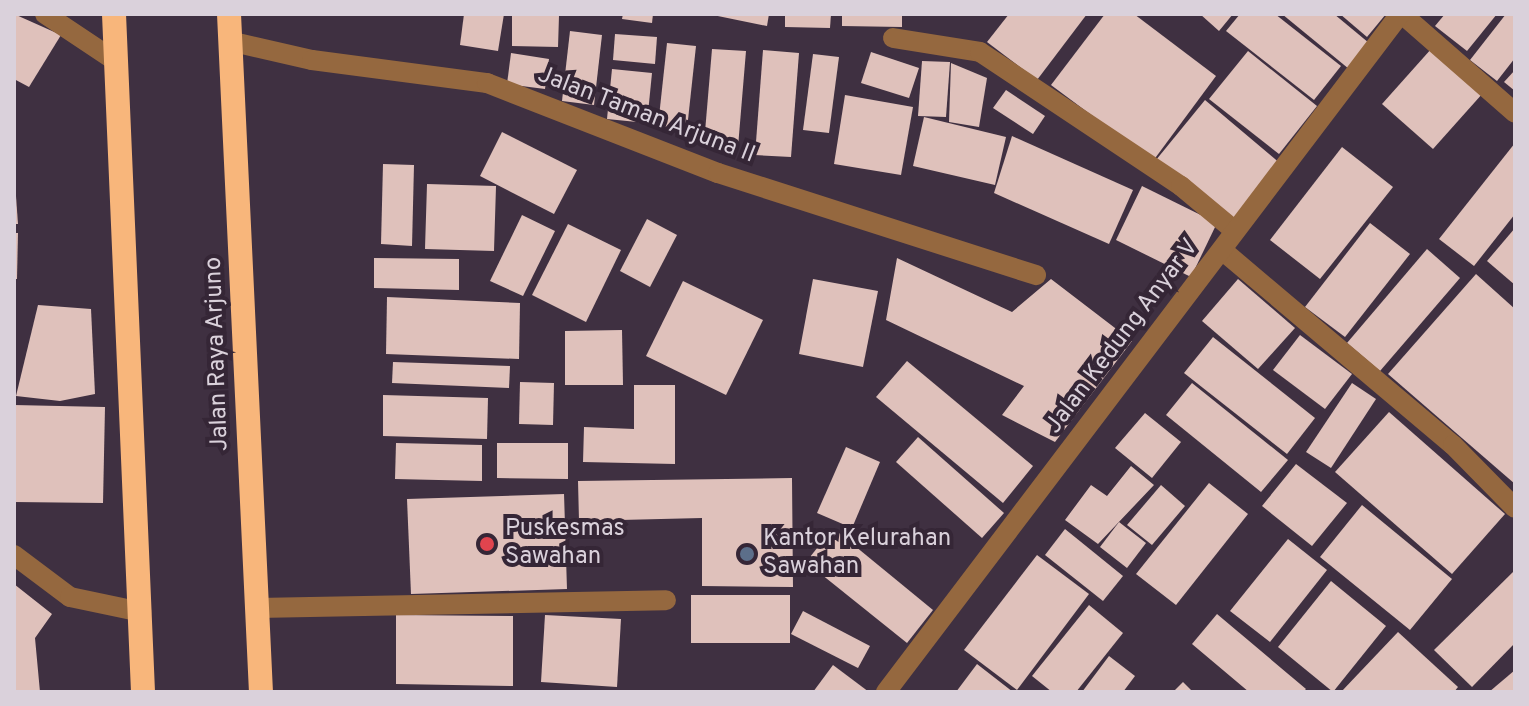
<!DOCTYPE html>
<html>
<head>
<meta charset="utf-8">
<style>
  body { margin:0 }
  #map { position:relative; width:1529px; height:706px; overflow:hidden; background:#3f3041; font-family:Overpass,sans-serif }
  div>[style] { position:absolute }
  .building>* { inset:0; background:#dfc1bb }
  .minor>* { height:20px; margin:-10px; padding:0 10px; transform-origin:10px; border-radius:10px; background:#95683f }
  .highway>* { height:24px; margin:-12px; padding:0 12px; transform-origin:12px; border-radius:12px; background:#f8b67b }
  .dots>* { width:22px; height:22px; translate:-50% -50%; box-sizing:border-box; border:4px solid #352636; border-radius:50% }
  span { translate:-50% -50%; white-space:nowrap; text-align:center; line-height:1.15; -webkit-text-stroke:8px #352636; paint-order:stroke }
  .street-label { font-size:24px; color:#dad1db }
  .poi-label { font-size:24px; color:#dad1db }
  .left { translate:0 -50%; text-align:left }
  .frame { position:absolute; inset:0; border:16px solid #dad1db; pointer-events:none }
</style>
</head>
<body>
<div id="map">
  <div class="building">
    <i style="clip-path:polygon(14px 14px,61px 35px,29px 87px,14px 79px)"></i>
    <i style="clip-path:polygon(464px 14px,504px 14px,498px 51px,460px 45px)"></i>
    <i style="clip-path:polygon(623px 14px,653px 14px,652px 23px,622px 19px)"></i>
    <i style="clip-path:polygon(708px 14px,769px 14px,767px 26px)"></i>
    <i style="clip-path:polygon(785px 14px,831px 14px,830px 28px,785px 27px)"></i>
    <i style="clip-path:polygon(842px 14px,902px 14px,902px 27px,842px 26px)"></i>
    <i style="clip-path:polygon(1009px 14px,1087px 14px,1037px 80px,987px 42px)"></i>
    <i style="clip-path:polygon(1105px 14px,1134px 14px,1216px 76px,1153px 161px,1051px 85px)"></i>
    <i style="clip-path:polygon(1200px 14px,1233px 14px,1219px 31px)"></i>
    <i style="clip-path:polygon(1240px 14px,1275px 14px,1341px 66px,1314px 100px,1226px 31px)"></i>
    <i style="clip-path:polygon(1282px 14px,1334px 14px,1369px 43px,1349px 69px)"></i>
    <i style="clip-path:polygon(1340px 14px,1386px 14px,1367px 37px)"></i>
    <i style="clip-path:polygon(1445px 14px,1497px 14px,1467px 51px,1435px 26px)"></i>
    <i style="clip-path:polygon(1506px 14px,1515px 14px,1515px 58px,1497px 81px,1470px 60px)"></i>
    <i style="clip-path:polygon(512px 15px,559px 15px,558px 47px,512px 46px)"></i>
    <i style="clip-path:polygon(570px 31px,602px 35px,594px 105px,562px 101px)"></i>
    <i style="clip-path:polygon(615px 34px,657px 37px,655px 64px,613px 60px)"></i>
    <i style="clip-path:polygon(667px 43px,696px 46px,687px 129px,658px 126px)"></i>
    <i style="clip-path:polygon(1432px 48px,1483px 93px,1433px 149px,1382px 104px)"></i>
    <i style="clip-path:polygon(712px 49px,746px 51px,738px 147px,704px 144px)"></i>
    <i style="clip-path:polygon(763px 50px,799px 53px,791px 157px,755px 155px)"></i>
    <i style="clip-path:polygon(1248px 51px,1317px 106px,1279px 154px,1209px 99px)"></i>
    <i style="clip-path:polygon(871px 52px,919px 68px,909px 98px,861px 83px)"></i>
    <i style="clip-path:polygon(511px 53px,549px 59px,545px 89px,507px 84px)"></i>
    <i style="clip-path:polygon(813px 54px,839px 57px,829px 133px,803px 130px)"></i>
    <i style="clip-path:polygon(922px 61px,950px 62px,946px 117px,918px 116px)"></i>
    <i style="clip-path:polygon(951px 63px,987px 78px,979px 127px,949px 122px)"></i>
    <i style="clip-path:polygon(612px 69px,652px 73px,647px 123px,607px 119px)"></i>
    <i style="clip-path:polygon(1515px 70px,1515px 91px,1504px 82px)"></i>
    <i style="clip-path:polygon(1006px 90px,1045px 116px,1033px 134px,993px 108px)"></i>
    <i style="clip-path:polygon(845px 95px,913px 107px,901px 175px,834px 164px)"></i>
    <i style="clip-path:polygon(1205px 100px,1282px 165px,1233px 224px,1156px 160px)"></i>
    <i style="clip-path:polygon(924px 117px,1006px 137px,995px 185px,913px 166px)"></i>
    <i style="clip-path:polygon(502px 132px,577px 170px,554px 214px,480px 176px)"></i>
    <i style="clip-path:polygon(1012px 136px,1133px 190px,1109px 244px,994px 193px)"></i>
    <i style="clip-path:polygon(1515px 143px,1515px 214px,1474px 266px,1439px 239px)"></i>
    <i style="clip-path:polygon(1342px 147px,1393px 187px,1320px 279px,1270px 240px)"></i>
    <i style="clip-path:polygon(383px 164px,414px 165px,412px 246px,381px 244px)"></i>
    <i style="clip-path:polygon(427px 184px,496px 186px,494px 251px,425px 249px)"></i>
    <i style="clip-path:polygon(1142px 186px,1217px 223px,1191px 277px,1116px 240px)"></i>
    <i style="clip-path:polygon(14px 196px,16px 196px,18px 224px,14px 224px)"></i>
    <i style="clip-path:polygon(522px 215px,555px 231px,523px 296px,490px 281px)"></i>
    <i style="clip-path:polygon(647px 219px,677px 235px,650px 287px,620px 271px)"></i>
    <i style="clip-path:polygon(1370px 223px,1410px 254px,1345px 337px,1305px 307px)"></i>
    <i style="clip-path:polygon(568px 224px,621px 250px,586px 322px,532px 295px)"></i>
    <i style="clip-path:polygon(1515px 228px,1515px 285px,1487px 261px)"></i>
    <i style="clip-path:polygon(14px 233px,18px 233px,17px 279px,14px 279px)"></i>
    <i style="clip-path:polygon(1427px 249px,1460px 278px,1380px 371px,1347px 343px)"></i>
    <i style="clip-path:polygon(374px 258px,459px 259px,459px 290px,374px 288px)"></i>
    <i style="clip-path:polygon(897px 258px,1012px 312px,1051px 279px,1132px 341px,1055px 442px,1002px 415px,1024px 386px,886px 320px)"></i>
    <i style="clip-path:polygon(1476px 274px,1515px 309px,1515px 484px,1388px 374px)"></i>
    <i style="clip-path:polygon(813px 279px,878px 291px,863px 367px,799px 354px)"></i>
    <i style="clip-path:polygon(1238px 279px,1295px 328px,1258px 369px,1202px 321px)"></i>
    <i style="clip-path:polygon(683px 281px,763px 320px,726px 395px,646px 356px)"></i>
    <i style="clip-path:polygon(387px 297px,520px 303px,519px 359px,386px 354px)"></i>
    <i style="clip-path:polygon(38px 305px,91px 309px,95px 394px,60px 401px,16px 396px)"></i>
    <i style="clip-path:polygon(622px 330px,623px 385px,565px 385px,565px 331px)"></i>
    <i style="clip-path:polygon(1300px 335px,1352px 374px,1325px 409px,1273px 370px)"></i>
    <i style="clip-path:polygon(1213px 337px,1315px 418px,1287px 454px,1184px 373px)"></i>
    <i style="clip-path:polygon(907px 361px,1033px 466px,1003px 503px,876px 397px)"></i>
    <i style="clip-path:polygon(393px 362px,510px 366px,509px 388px,392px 383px)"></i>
    <i style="clip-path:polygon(520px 382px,554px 383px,553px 425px,519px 424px)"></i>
    <i style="clip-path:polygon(1192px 383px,1288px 460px,1261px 492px,1166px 415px)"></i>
    <i style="clip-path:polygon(1352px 383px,1376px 399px,1331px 468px,1306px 452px)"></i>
    <i style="clip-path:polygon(634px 385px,675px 385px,675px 464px,583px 462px,584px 427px,634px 429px)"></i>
    <i style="clip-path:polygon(383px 395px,488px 398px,487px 439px,383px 436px)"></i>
    <i style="clip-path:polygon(14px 405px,105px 407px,103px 503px,14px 502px)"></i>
    <i style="clip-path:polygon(1389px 412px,1505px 514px,1452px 574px,1335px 472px)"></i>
    <i style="clip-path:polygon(1145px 413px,1181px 442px,1152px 478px,1115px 448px)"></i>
    <i style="clip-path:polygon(918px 437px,1004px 513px,982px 538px,896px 462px)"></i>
    <i style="clip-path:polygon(396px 443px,482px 445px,482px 481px,395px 479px)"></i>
    <i style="clip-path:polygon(497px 443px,568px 443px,568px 479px,497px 478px)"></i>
    <i style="clip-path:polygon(846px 447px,880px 462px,852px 528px,817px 513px)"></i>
    <i style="clip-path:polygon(1296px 464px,1347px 503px,1312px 546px,1262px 506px)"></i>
    <i style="clip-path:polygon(1131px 466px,1154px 485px,1098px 544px,1065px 520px,1091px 485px,1107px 496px)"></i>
    <i style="clip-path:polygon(792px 478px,793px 587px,702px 586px,702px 518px,579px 521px,578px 481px)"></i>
    <i style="clip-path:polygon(1209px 483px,1248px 514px,1176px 605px,1136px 574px)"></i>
    <i style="clip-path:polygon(1161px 485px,1185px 506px,1152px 545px,1127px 525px)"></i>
    <i style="clip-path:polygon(564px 494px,567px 589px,411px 594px,407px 499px)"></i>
    <i style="clip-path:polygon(1362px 505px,1452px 579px,1410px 630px,1320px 557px)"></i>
    <i style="clip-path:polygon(1119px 522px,1146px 543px,1127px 568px,1100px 547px)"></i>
    <i style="clip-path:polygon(833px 528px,933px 610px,907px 643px,806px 562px)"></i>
    <i style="clip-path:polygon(1065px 529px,1123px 576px,1103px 601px,1045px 555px)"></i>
    <i style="clip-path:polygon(1288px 539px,1327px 570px,1270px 642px,1230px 611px)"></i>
    <i style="clip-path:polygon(1037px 555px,1089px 594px,1017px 690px,964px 650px)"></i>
    <i style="clip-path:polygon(1515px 570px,1515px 643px,1472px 687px,1434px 650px)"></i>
    <i style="clip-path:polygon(1331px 581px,1386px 626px,1333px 692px,1278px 647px)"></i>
    <i style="clip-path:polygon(14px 584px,52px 614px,35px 638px,40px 692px,14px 692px)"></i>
    <i style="clip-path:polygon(691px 595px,790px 595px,790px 643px,691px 643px)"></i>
    <i style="clip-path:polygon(1089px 605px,1123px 633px,1076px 692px,1052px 692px,1032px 676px)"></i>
    <i style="clip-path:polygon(803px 611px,870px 646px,858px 668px,791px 634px)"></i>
    <i style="clip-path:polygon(1217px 614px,1306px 689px,1303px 692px,1249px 692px,1192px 644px)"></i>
    <i style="clip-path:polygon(396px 615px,513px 616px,513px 686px,396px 684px)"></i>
    <i style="clip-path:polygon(545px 615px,621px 619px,617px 687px,541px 682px)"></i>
    <i style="clip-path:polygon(1398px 632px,1458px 687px,1454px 692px,1341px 692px)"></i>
    <i style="clip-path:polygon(1109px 656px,1135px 676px,1123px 692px,1082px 692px)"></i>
    <i style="clip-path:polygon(977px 664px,1013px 692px,956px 692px)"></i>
    <i style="clip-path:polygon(833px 665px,869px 692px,813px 692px)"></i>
    <i style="clip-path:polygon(1515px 670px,1515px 692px,1489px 692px)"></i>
    <i style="clip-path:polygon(1183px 682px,1193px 692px,1173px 692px)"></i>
  </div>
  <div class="minor">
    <i style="left:45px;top:14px;width:87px;rotate:33.7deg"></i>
    <i style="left:1402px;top:14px;width:150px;rotate:41.2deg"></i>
    <i style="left:893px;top:38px;width:88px;rotate:9.1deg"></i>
    <i style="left:980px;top:52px;width:242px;rotate:33.7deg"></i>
    <i style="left:1181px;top:186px;width:70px;rotate:39.8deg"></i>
    <i style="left:229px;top:41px;width:85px;rotate:12.9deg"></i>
    <i style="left:312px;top:60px;width:177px;rotate:7.5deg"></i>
    <i style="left:487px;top:83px;width:248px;rotate:21.3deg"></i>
    <i style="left:718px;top:173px;width:334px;rotate:17.8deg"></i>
    <i style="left:1222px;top:250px;width:302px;rotate:40.2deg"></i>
    <i style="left:1453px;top:445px;width:88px;rotate:45.5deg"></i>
    <i style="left:14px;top:555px;width:70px;rotate:36.9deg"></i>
    <i style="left:70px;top:597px;width:73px;rotate:11.9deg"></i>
    <i style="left:257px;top:608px;width:409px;rotate:-1.1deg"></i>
    <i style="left:886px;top:692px;width:851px;rotate:-52.83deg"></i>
  </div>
  <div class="highway">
    <i style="left:114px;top:14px;width:679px;rotate:87.55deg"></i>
    <i style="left:229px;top:14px;width:679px;rotate:87.3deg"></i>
  </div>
  <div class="dots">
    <i style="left:487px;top:544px;background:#e0444e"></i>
    <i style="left:747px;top:554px;background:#5c6f8a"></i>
  </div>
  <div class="street-label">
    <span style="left:646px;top:116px;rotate:21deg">Jalan Taman Arjuna II</span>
    <span style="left:1123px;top:337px;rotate:-53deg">Jalan Kedung Anyar V</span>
    <span style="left:218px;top:354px;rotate:-92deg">Jalan Raya Arjuno</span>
  </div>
  <div class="poi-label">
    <span class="left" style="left:505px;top:544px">Puskesmas<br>Sawahan</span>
    <span class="left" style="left:763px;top:554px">Kantor Kelurahan<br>Sawahan</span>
  </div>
  <div class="frame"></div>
</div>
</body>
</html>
